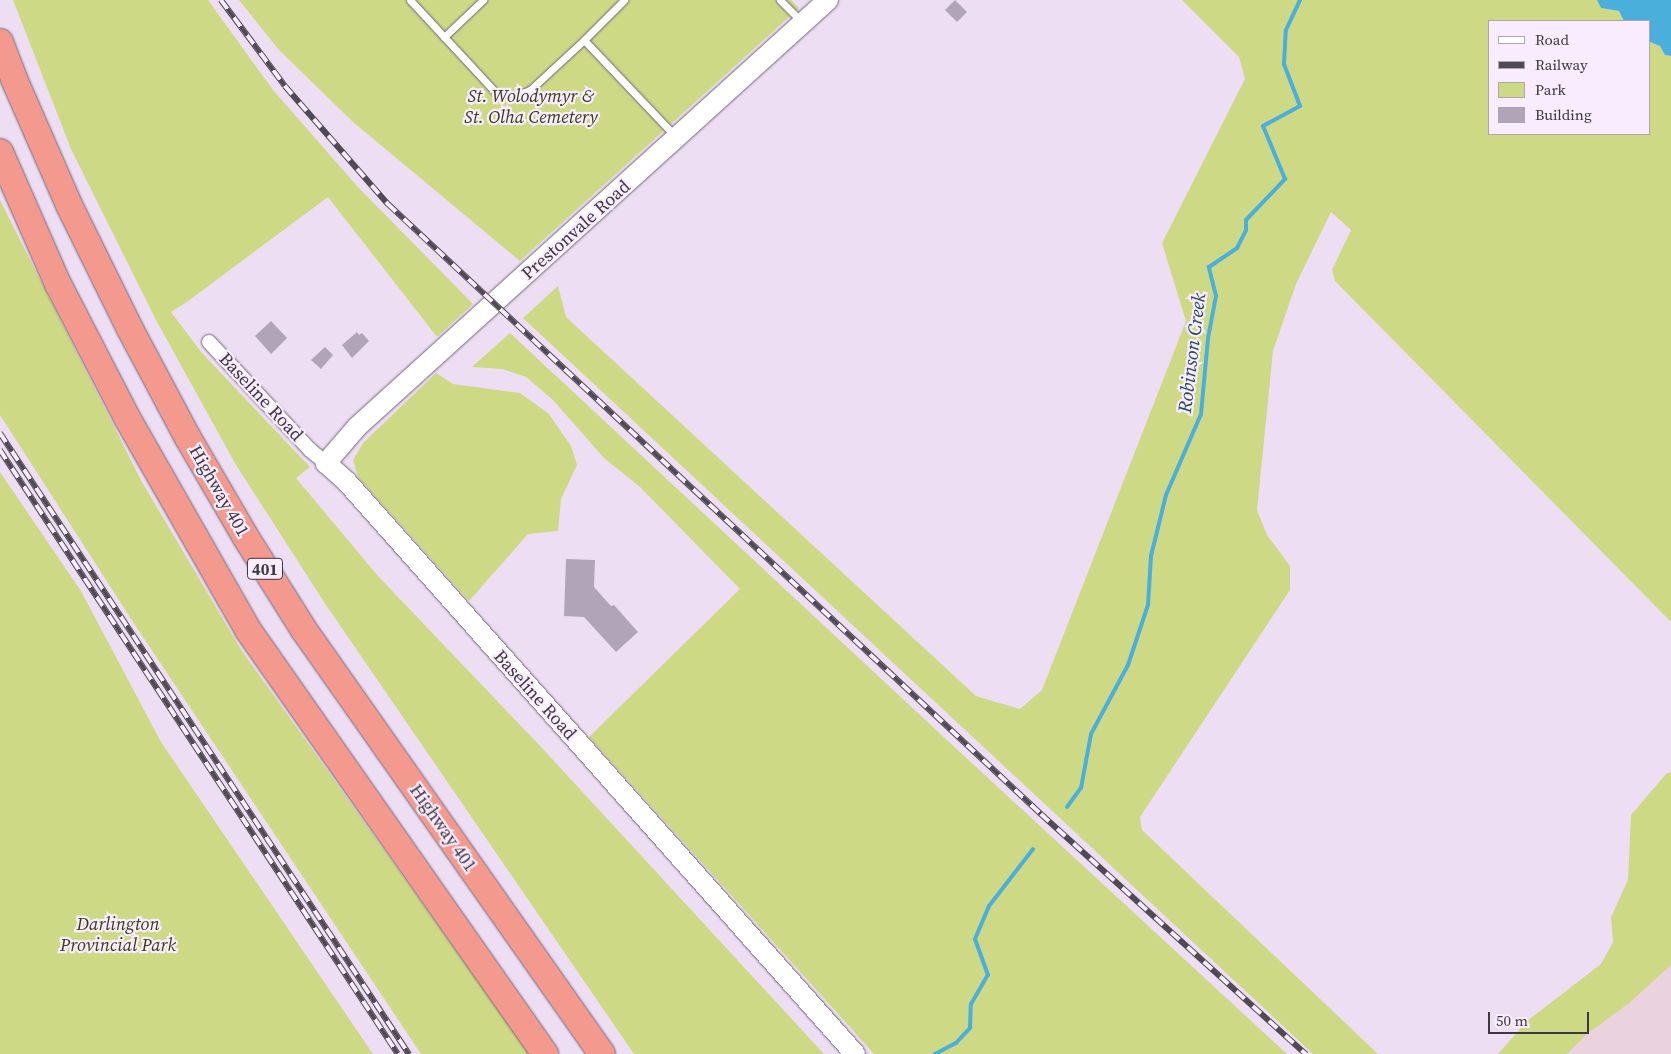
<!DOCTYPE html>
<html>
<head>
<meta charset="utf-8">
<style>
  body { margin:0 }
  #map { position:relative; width:1671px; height:1054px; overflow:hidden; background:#eddef4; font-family:"Source Serif 4",serif }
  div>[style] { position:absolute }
  .commercial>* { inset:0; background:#ead3df }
  .green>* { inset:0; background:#ced986 }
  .water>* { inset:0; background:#4bafdc }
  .stream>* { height:4px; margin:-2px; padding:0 2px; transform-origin:2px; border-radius:2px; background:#4bafdc }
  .building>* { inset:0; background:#b1a3b8 }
  .roads { filter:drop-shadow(0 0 1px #716477) drop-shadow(0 0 1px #716477) }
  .lane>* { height:7px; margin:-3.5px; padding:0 3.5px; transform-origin:3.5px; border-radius:3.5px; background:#fff }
  .street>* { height:14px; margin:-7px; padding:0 7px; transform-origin:7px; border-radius:7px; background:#fff }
  .secondary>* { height:20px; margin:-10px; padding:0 10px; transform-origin:10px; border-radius:10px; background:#fff }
  .highway>* { height:26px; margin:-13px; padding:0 13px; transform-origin:13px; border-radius:13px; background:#f3998d }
  .rail>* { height:5.5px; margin-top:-2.75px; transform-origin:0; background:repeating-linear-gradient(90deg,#f8ecfe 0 11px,#514a54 0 22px); box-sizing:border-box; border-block:1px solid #514a54 }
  span { translate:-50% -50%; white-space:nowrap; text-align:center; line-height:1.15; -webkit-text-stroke:4.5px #f8ecfe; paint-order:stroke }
  .shield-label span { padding:1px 4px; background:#f8ecfe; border:1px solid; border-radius:4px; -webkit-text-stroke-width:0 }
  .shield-label { font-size:16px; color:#3d373f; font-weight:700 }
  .park-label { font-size:18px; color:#393d17; font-style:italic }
  .street-label { font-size:18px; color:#3d373f }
  .water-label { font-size:19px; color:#1e485c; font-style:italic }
  .legend { position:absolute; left:1488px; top:20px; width:162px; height:115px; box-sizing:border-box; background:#f8ecfe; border:1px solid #ada4b2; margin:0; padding:6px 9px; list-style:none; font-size:15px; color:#3d373f }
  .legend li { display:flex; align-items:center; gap:10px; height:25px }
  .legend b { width:25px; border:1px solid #ada4b2 }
  .scale { position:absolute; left:1488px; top:1012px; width:101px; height:22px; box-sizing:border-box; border:2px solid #3d373f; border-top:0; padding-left:6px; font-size:15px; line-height:18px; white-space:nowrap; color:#3d373f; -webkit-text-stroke:4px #f8ecfe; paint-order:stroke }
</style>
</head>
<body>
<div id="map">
  <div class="commercial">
    <i style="clip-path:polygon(1671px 927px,1671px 1054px,1522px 1054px)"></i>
  </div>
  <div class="green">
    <i style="clip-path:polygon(13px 0,208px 0,273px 90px,357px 186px,473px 304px,437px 337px,328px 197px,187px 302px,171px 312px,202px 353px,310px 467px,296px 478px,378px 576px,542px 748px,824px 1054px,634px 1054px,326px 605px,236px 465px,156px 320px,71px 149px)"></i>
    <i style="clip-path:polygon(239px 0,791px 0,799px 8px,520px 261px,353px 122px,279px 50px)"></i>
    <i style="clip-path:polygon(1182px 0,1597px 0,1601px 8px,1619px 11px,1624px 21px,1490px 21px,1490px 134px,1650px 134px,1650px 42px,1660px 46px,1665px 55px,1671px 56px,1671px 622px,1335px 281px,1332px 270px,1351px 230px,1331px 212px,1296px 284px,1273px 351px,1257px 510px,1267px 535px,1290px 566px,1290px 590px,1140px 817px,1142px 830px,1378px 1054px,1313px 1054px,523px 318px,558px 286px,566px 317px,976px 696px,1020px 709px,1042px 690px,1186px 321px,1162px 243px,1245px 79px,1239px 57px)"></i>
    <i style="clip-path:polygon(0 200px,142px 482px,242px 651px,530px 1054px,421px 1054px,135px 625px,0 415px)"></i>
    <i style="clip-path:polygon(510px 333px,948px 741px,1287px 1054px,874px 1054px,589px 737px,740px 589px,640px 487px,604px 458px,553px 400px,526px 377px,502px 369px,472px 367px)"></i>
    <i style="clip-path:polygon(436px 373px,453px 384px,520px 393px,549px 414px,571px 446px,577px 465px,561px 499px,558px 531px,528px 534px,469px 601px,358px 477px,353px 460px,363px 443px)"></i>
    <i style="clip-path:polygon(0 472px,81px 591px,161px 742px,373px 1054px,0 1054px)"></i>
    <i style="clip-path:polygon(1671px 772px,1671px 965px,1628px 1004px,1587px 1034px,1567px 1054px,1498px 1054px,1527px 1021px,1601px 964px,1613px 942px,1611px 917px,1628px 880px,1631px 815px,1666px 774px)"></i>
  </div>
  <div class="water">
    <i style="clip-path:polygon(1597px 0,1671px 0,1671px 56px,1665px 55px,1660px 46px,1650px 42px,1650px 21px,1624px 21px,1619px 11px,1601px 8px)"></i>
  </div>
  <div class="stream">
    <i style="left:1067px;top:807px;width:24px;rotate:-54deg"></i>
    <i style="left:1081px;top:788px;width:55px;rotate:-79.5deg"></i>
    <i style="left:1091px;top:734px;width:78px;rotate:-61.8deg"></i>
    <i style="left:1128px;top:665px;width:63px;rotate:-71.6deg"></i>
    <i style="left:1148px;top:605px;width:49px;rotate:-86.5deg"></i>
    <i style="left:1151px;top:556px;width:63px;rotate:-76.2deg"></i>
    <i style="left:1166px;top:495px;width:88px;rotate:-66.6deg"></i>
    <i style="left:1201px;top:414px;width:76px;rotate:-84.7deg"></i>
    <i style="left:1208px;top:338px;width:43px;rotate:-79.2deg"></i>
    <i style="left:1216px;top:296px;width:30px;rotate:-104deg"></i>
    <i style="left:1209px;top:267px;width:34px;rotate:-34deg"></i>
    <i style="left:1237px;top:248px;width:20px;rotate:-63deg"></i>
    <i style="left:1246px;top:230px;width:10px;rotate:-90deg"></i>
    <i style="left:1246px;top:220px;width:57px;rotate:-46.4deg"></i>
    <i style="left:1285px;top:179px;width:57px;rotate:-112.5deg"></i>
    <i style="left:1263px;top:126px;width:42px;rotate:-28.4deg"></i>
    <i style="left:1300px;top:106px;width:45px;rotate:-110.9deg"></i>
    <i style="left:1284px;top:64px;width:34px;rotate:-87deg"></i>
    <i style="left:1286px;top:30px;width:33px;rotate:-65deg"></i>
    <i style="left:935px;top:1054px;width:24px;rotate:-28deg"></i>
    <i style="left:956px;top:1043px;width:21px;rotate:-47deg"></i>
    <i style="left:970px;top:1028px;width:24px;rotate:-88deg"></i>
    <i style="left:971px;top:1004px;width:34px;rotate:-60deg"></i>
    <i style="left:988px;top:975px;width:38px;rotate:-110deg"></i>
    <i style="left:975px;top:939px;width:36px;rotate:-67deg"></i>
    <i style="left:989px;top:906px;width:72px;rotate:-52.3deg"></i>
  </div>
  <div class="building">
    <i style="clip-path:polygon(955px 0,967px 12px,957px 22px,945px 10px)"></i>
    <i style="clip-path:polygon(271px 321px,287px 338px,271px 354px,255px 336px)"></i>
    <i style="clip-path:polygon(357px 332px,359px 335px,362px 333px,369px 341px,352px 358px,342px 345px)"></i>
    <i style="clip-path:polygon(325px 347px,333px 355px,321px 369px,311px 360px)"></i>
    <i style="clip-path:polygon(566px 559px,595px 560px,594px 587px,611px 606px,614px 605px,638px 632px,616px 652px,584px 617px,564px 616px)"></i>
  </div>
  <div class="roads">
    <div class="lane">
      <i style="left:410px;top:0;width:128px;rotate:47.2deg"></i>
      <i style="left:497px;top:94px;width:18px;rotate:6deg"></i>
      <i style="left:515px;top:96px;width:16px;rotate:-22deg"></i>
      <i style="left:530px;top:90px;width:74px;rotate:-42.8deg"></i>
      <i style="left:584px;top:40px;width:132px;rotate:46.5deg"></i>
      <i style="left:780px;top:0;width:30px;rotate:45deg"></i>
      <i style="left:444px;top:37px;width:54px;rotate:-43.5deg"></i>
      <i style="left:584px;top:40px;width:57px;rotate:-45deg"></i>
    </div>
    <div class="street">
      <i style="left:209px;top:342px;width:148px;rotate:46.9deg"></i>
      <i style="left:310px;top:450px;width:21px;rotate:39deg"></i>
    </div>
    <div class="secondary">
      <i style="left:828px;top:0;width:636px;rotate:137.81deg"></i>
      <i style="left:357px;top:427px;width:48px;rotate:130.7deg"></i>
      <i style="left:326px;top:463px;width:28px;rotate:42deg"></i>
      <i style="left:347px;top:482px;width:765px;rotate:48.39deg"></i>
    </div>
    <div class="highway">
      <i style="left:0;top:42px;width:40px;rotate:69deg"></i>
      <i style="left:14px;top:79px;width:137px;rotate:66.4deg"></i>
      <i style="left:69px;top:205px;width:138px;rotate:63.8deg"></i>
      <i style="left:130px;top:329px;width:123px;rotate:62deg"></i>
      <i style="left:188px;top:438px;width:113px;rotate:59.8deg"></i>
      <i style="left:245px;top:536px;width:111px;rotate:57.9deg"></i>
      <i style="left:304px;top:630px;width:518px;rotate:54.9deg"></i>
      <i style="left:0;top:152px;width:144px;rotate:66.3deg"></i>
      <i style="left:58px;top:284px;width:148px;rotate:62.7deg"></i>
      <i style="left:126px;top:416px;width:246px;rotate:60.3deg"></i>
      <i style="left:248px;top:630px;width:518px;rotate:54.99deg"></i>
    </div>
  </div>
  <div class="rail">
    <i style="left:221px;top:0;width:107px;rotate:53.3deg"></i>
    <i style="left:285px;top:86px;width:157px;rotate:48.9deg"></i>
    <i style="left:388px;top:204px;width:894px;rotate:43.05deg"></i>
    <i style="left:1041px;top:814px;width:358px;rotate:42.2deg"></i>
    <i style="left:0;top:433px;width:744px;rotate:56.63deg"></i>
    <i style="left:0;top:450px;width:723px;rotate:56.62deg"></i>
  </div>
  <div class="shield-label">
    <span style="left:265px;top:569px">401</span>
  </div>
  <div class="park-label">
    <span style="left:531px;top:107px">St. Wolodymyr &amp;<br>St. Olha Cemetery</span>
    <span style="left:118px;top:935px">Darlington<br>Provincial Park</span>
  </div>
  <div class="street-label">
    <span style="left:576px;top:230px;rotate:-42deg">Prestonvale Road</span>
    <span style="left:261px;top:397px;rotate:47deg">Baseline Road</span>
    <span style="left:219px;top:491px;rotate:60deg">Highway 401</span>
    <span style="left:535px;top:695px;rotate:48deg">Baseline Road</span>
    <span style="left:443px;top:828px;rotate:55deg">Highway 401</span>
  </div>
  <div class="water-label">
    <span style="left:1192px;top:353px;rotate:-83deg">Robinson Creek</span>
  </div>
  <ul class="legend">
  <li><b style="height:6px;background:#fff"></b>Road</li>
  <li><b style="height:6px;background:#514a54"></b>Railway</li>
  <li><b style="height:14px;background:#ced986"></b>Park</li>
  <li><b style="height:14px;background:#b1a3b8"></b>Building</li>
  </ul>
  <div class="scale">50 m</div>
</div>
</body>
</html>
